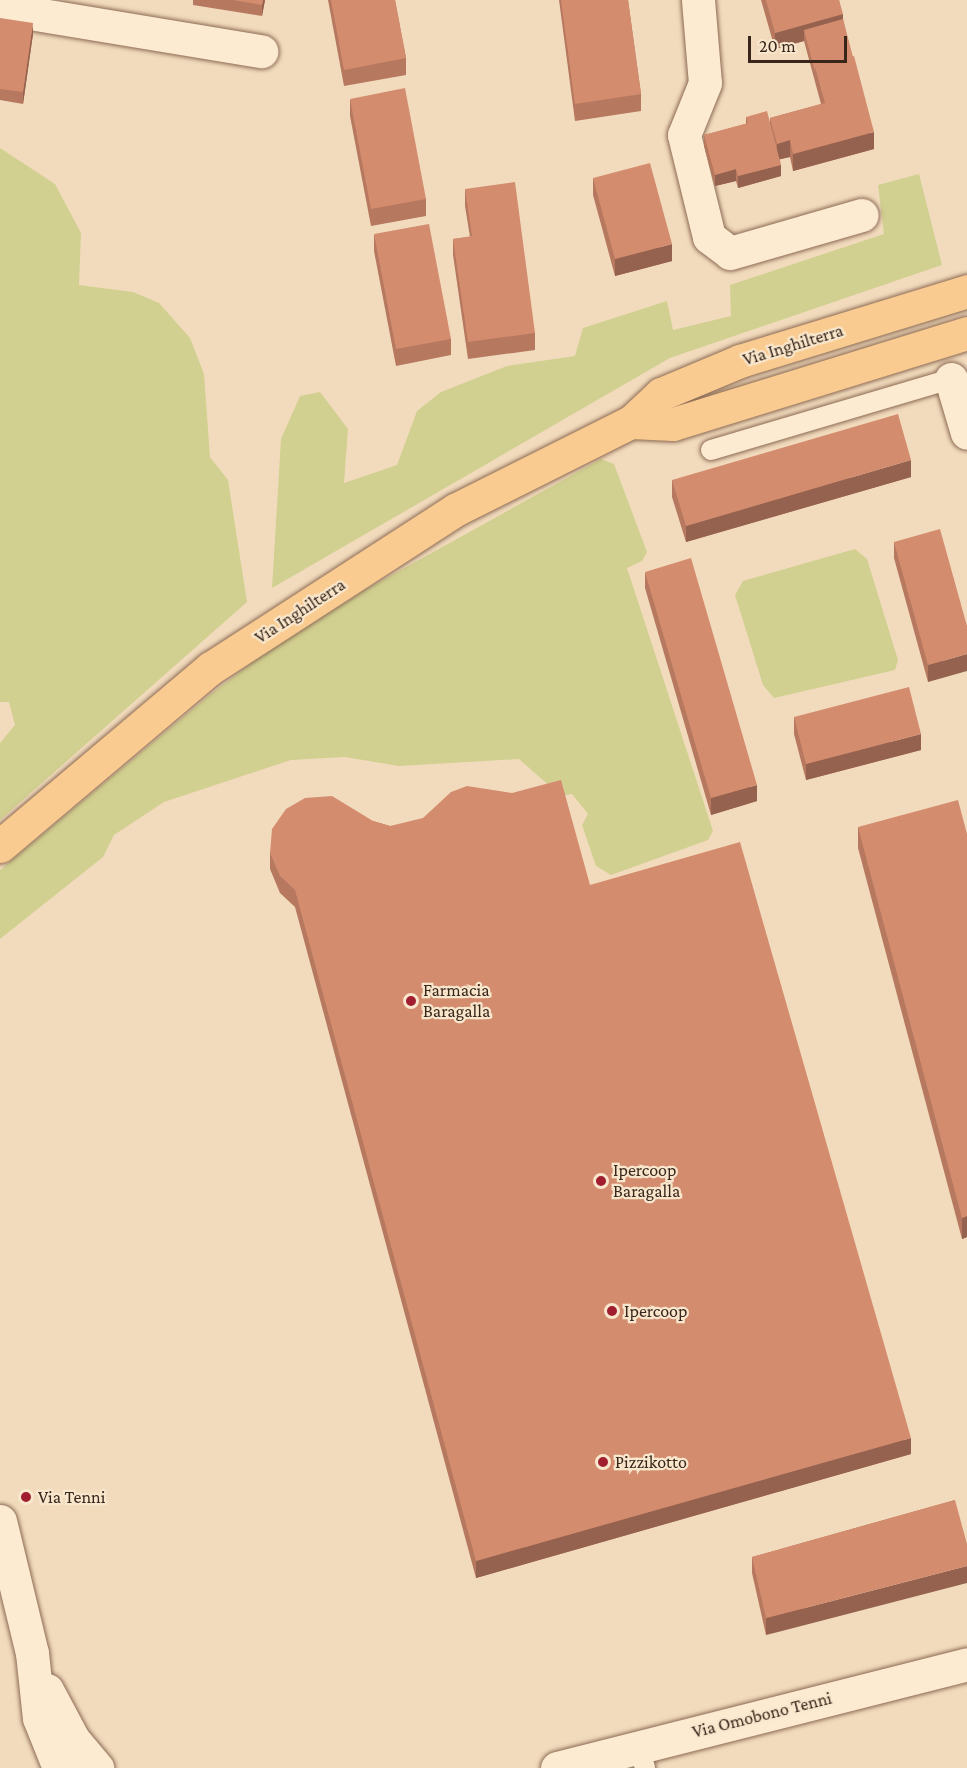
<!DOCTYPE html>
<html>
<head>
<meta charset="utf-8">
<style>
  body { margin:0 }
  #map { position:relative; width:967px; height:1768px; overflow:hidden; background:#f2dbbd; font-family:"Crimson Pro",serif }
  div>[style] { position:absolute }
  .green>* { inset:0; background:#d1d090 }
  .roads { filter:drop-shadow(0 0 2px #8c6b54) drop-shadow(0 0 2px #8c6b54) }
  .service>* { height:20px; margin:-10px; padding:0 10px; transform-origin:10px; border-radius:10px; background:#fcead1 }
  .minor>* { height:33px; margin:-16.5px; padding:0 16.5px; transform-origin:16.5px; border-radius:16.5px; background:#fcead1 }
  .primary>* { height:33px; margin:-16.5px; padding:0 16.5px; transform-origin:16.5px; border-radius:16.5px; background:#facb90 }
  .wall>* { inset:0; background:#b6785f }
  .shaded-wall>* { inset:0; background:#94624e }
  .building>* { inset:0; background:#d48c6f }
  .dots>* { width:16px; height:16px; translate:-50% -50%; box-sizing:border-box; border:3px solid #f9e7cd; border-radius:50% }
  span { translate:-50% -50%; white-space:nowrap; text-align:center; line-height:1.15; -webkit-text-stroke:4.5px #f9e7cd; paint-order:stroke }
  .street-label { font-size:18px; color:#39261b }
  .poi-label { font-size:18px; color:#39261b }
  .left { translate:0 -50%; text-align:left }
  .scale { position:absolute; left:748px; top:36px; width:99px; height:27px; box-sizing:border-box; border:3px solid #39261b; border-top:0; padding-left:8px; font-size:18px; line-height:21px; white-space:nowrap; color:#39261b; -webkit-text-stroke:4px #f9e7cd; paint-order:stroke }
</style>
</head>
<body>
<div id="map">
  <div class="green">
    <i style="clip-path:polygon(0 148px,55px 184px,81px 233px,79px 285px,133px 292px,159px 303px,190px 338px,204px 374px,210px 457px,228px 480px,247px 602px,0 820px,0 743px,15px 725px,9px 702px,0 702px)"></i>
    <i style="clip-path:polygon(919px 174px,942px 265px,670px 358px,272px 588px,281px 439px,300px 396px,320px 392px,348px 429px,344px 483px,397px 465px,417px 411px,441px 392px,507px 366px,575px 356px,583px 328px,667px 301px,673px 330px,731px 316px,730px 285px,884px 234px,878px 185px)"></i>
    <i style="clip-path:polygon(601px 459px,614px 464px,647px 552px,642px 561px,627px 568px,713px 831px,708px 840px,611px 875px,596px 866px,582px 825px,588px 814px,572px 794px,561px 796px,519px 759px,399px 766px,345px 757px,291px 760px,164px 802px,114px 835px,103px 857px,0 939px,0 870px,212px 693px,257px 659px,363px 591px)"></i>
    <i style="clip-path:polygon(855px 549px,867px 559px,898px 660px,895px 670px,774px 698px,763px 685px,735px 595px,743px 581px)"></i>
  </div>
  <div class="roads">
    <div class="service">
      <i style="left:711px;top:450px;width:250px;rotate:-16.5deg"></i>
      <i style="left:638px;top:1746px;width:23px;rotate:72deg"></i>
    </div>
    <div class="minor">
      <i style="left:698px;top:0;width:83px;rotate:85.2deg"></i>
      <i style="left:705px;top:83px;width:56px;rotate:112deg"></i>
      <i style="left:684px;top:135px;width:105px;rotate:76.2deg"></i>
      <i style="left:709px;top:237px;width:26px;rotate:37deg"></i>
      <i style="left:730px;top:253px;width:137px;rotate:-16.1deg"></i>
      <i style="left:0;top:8px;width:265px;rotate:9.4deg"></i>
      <i style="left:951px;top:379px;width:56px;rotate:73.5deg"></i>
      <i style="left:0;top:1521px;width:136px;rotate:76.4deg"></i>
      <i style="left:32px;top:1653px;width:65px;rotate:83.9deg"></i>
      <i style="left:39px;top:1718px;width:54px;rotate:68.2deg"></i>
      <i style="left:47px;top:1690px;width:55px;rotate:62deg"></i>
      <i style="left:73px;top:1739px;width:38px;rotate:50deg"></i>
      <i style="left:557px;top:1768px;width:423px;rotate:-14.2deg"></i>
    </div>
    <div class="primary">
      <i style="left:631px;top:422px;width:42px;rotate:2.7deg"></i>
      <i style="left:673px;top:424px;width:308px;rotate:-17.2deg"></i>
      <i style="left:0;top:846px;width:276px;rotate:-40.2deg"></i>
      <i style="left:211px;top:668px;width:291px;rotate:-32.9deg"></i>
      <i style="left:455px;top:510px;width:197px;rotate:-26.6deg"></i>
      <i style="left:631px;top:422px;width:41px;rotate:-43deg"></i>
      <i style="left:661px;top:394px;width:86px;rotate:-22.7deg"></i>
      <i style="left:740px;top:361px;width:238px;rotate:-17.1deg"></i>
    </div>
  </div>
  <div class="wall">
    <i style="clip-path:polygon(193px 0,265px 0,262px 16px,193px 5px)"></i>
    <i style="clip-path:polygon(328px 0,395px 0,406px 58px,406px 75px,344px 86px)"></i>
    <i style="clip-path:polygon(559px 0,628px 0,641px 94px,641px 111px,575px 121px)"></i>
    <i style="clip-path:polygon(761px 0,839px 0,843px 19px,874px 149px,793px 171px,790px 157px,780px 159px,781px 176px,738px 188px,736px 181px,715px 186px,704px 146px,704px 135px,746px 124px,746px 117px,770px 123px,770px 118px,821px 104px,804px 41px,775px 49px)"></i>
    <i style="clip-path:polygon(0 18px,33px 34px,23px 104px,0 100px)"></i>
    <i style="clip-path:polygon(350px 99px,426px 199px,426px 216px,371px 226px,350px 116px)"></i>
    <i style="clip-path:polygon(593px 178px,672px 261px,615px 276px,593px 195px)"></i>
    <i style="clip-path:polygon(465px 189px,535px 333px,535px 350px,468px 359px,453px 255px,453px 239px,470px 237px,465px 206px)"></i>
    <i style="clip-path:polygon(374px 234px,451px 339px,451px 355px,396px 366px,374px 251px)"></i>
    <i style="clip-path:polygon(911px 477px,686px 542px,672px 497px,672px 480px)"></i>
    <i style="clip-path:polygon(894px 542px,967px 626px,928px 682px,894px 558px)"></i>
    <i style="clip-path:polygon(645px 572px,757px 801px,711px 815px,645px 588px)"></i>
    <i style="clip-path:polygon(794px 717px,921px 750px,806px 780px,794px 734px)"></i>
    <i style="clip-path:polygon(373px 821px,590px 885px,911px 1454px,476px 1578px,295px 907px,280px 893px,270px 869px,270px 853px)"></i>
    <i style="clip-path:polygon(858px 827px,967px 834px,967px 1237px,962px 1239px,858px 848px)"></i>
    <i style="clip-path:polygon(955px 1500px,766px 1635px,752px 1573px,752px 1557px)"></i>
  </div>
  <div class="shaded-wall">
    <i style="clip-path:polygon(263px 0,265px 0,262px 16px,262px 5px)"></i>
    <i style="clip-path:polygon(843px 14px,843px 31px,804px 30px,804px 41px,775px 49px,775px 33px)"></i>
    <i style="clip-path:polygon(33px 23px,33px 34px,23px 104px,23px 92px)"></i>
    <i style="clip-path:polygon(874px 132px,874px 149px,793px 171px,793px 154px)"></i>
    <i style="clip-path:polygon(790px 140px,790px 157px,777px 160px,777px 144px)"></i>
    <i style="clip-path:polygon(781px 165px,781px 176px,738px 188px,738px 176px)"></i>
    <i style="clip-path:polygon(736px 169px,736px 181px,715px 186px,715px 175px)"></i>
    <i style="clip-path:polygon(672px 244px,672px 261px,615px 276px,615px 259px)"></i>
    <i style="clip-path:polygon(911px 460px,911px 477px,686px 542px,686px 526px)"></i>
    <i style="clip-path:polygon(967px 654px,967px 671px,928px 682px,928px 665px)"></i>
    <i style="clip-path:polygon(921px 734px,921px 750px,806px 780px,806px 764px)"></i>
    <i style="clip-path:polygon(757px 785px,757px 801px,711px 815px,711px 798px)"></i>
    <i style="clip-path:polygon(967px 1216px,967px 1237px,962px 1239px,962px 1218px)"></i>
    <i style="clip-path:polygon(911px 1438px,911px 1454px,476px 1578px,476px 1561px)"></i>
    <i style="clip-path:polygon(967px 1566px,967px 1583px,766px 1635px,766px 1618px)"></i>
  </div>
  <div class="building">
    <i style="clip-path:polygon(233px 0,263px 0,262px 5px)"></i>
    <i style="clip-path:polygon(331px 0,395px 0,406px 58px,344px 70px)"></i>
    <i style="clip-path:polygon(561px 0,628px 0,641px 94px,575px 104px)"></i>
    <i style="clip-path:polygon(766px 0,839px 0,843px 14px,775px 33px)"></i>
    <i style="clip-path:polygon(0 18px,33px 23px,23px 92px,0 89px)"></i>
    <i style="clip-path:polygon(843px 19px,853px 57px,815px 67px,815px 72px,804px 30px)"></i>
    <i style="clip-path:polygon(854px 56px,874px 132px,793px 154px,790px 140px,777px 144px,770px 118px,825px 103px,815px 67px)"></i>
    <i style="clip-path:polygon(405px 88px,426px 199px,371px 209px,350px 99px)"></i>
    <i style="clip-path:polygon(767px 111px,781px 165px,738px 176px,736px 169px,715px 175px,704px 135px,748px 123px,746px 117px)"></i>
    <i style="clip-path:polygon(650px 163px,672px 244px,615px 259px,593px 178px)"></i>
    <i style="clip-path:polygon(515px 182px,535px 333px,468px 342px,453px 239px,472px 236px,465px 189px)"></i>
    <i style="clip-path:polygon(429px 224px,451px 339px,396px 349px,374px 234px)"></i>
    <i style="clip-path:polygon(898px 414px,911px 460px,686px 526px,672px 480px)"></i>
    <i style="clip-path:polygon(940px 529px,967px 626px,967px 654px,928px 665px,894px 542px)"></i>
    <i style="clip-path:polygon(691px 558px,757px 785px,711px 798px,645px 572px)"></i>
    <i style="clip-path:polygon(909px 687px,921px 734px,806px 764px,794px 717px)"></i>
    <i style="clip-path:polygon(561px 780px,590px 885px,740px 842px,911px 1438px,476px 1561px,295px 890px,280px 876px,270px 853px,272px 829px,286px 809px,305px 798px,332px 796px,373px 821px,390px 826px,423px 818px,451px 792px,467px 786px,512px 793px)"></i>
    <i style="clip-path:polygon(958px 800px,967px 834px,967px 1216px,962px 1218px,858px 827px)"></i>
    <i style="clip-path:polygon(955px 1500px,967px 1544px,967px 1566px,766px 1618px,752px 1557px)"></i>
  </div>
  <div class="dots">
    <i style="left:411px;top:1001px;background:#a11e30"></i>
    <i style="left:601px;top:1181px;background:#a11e30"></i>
    <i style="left:612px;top:1311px;background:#a11e30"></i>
    <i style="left:603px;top:1462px;background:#a11e30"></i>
    <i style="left:26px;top:1497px;background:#a11e30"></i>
  </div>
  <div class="street-label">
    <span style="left:793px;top:345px;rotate:-17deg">Via Inghilterra</span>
    <span style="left:300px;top:611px;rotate:-33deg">Via Inghilterra</span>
    <span style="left:762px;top:1715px;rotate:-14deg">Via Omobono Tenni</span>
  </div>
  <div class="poi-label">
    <span class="left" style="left:423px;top:1001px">Farmacia<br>Baragalla</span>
    <span class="left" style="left:613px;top:1181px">Ipercoop<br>Baragalla</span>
    <span class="left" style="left:624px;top:1311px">Ipercoop</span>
    <span class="left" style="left:615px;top:1462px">Pizzikotto</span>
    <span class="left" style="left:38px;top:1497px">Via Tenni</span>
  </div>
  <div class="scale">20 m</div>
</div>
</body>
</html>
